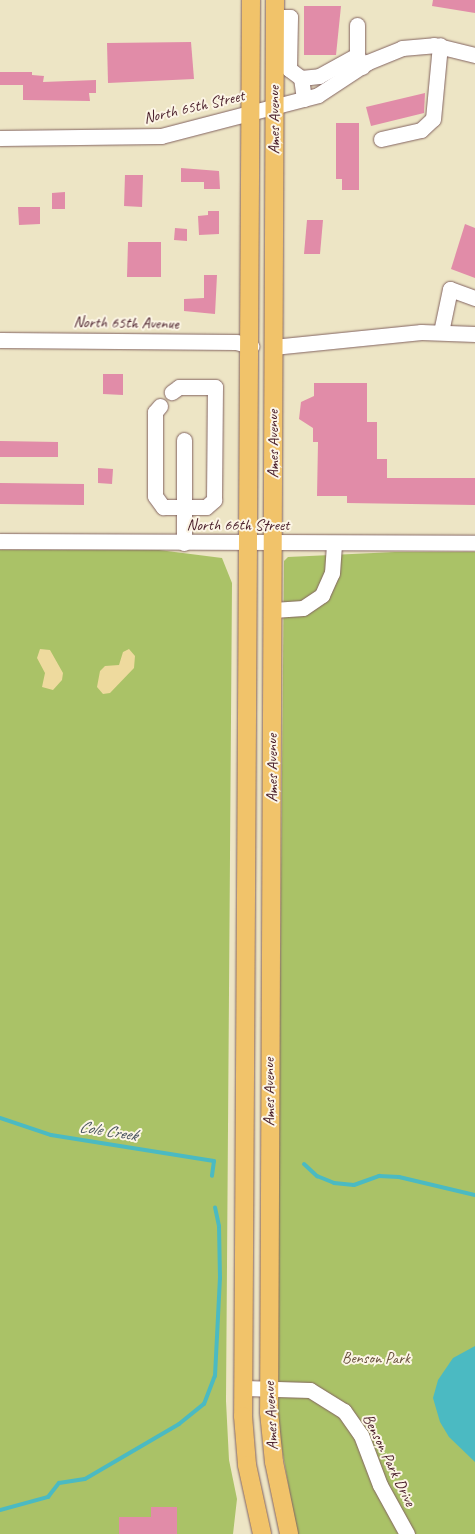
<!DOCTYPE html>
<html>
<head>
<meta charset="utf-8">
<style>
  body { margin:0 }
  #map { position:relative; width:475px; height:1534px; overflow:hidden; background:#ede5c5; font-family:Caveat,sans-serif }
  div>[style] { position:absolute }
  .green>* { inset:0; background:#aac267 }
  .sand>* { inset:0; background:#eeda9e }
  .water>* { inset:0; background:#4bbac2 }
  .stream>* { height:4px; margin:-2px; padding:0 2px; transform-origin:2px; border-radius:2px; background:#4bbac2 }
  .building>* { inset:0; background:#e18ca8 }
  .roads { filter:drop-shadow(0 0 1px #836461) drop-shadow(0 0 1px #836461) }
  .minor>* { height:15px; margin:-7.5px; padding:0 7.5px; transform-origin:7.5px; border-radius:7.5px; background:#fff }
  .major>* { height:18px; margin:-9px; padding:0 9px; transform-origin:9px; border-radius:9px; background:#f1c36a }
  span { translate:-50% -50%; white-space:nowrap; text-align:center; line-height:1.15; -webkit-text-stroke:4px #fcf5e5; paint-order:stroke }
  .street-label { font-size:16px; color:#4a1f2b }
  .park-label { font-size:16px; color:#67503d }
  .water-label { font-size:17px; color:#4a5560; font-style:italic }
</style>
</head>
<body>
<div id="map">
  <div class="green">
    <i style="clip-path:polygon(0 550px,159px 550px,222px 558px,232px 583px,226px 1401px,229px 1460px,237px 1499px,233px 1534px,0 1534px)"></i>
    <i style="clip-path:polygon(395px 552px,475px 552px,475px 1534px,297px 1534px,276px 1415px,284px 561px,288px 557px)"></i>
  </div>
  <div class="sand">
    <i style="clip-path:polygon(40px 649px,50px 650px,63px 673px,62px 680px,53px 690px,42px 687px,45px 673px,37px 658px)"></i>
    <i style="clip-path:polygon(129px 649px,135px 656px,134px 668px,110px 693px,103px 694px,97px 687px,100px 671px,105px 666px,119px 665px,123px 652px)"></i>
  </div>
  <div class="water">
    <i style="clip-path:polygon(475px 1346px,475px 1462px,449px 1437px,440px 1422px,433px 1398px,438px 1380px,453px 1358px)"></i>
  </div>
  <div class="stream">
    <i style="left:0;top:1118px;width:54px;rotate:18.4deg"></i>
    <i style="left:51px;top:1135px;width:165px;rotate:9.1deg"></i>
    <i style="left:214px;top:1161px;width:15px;rotate:98deg"></i>
    <i style="left:304px;top:1164px;width:18px;rotate:43deg"></i>
    <i style="left:317px;top:1176px;width:18px;rotate:22deg"></i>
    <i style="left:334px;top:1183px;width:20px;rotate:6deg"></i>
    <i style="left:354px;top:1185px;width:27px;rotate:-20deg"></i>
    <i style="left:379px;top:1176px;width:20px;rotate:3deg"></i>
    <i style="left:399px;top:1177px;width:78px;rotate:13.3deg"></i>
    <i style="left:0;top:1510px;width:50px;rotate:-15.2deg"></i>
    <i style="left:48px;top:1497px;width:18px;rotate:-52deg"></i>
    <i style="left:59px;top:1483px;width:26px;rotate:-9deg"></i>
    <i style="left:85px;top:1479px;width:109px;rotate:-30.3deg"></i>
    <i style="left:179px;top:1424px;width:32px;rotate:-39deg"></i>
    <i style="left:204px;top:1404px;width:30px;rotate:-69deg"></i>
    <i style="left:215px;top:1376px;width:98px;rotate:-87.1deg"></i>
    <i style="left:220px;top:1278px;width:52px;rotate:-91.1deg"></i>
    <i style="left:219px;top:1226px;width:19px;rotate:-102deg"></i>
  </div>
  <div class="building">
    <i style="clip-path:polygon(433px 0,475px 0,475px 13px,432px 6px)"></i>
    <i style="clip-path:polygon(304px 6px,341px 6px,336px 55px,304px 55px)"></i>
    <i style="clip-path:polygon(191px 42px,194px 79px,108px 83px,107px 43px)"></i>
    <i style="clip-path:polygon(0 72px,32px 72px,32px 75px,44px 76px,43px 82px,96px 80px,96px 93px,89px 93px,90px 101px,23px 100px,23px 85px,0 85px)"></i>
    <i style="clip-path:polygon(425px 93px,424px 113px,371px 126px,366px 107px)"></i>
    <i style="clip-path:polygon(336px 123px,359px 123px,359px 190px,342px 190px,342px 179px,336px 179px)"></i>
    <i style="clip-path:polygon(181px 168px,219px 171px,220px 189px,204px 189px,204px 182px,181px 182px)"></i>
    <i style="clip-path:polygon(125px 175px,143px 175px,142px 207px,124px 206px)"></i>
    <i style="clip-path:polygon(65px 192px,65px 209px,52px 209px,52px 193px)"></i>
    <i style="clip-path:polygon(18px 207px,40px 207px,40px 224px,19px 225px)"></i>
    <i style="clip-path:polygon(208px 211px,219px 211px,219px 234px,199px 235px,198px 216px,208px 215px)"></i>
    <i style="clip-path:polygon(307px 220px,323px 220px,320px 254px,304px 254px)"></i>
    <i style="clip-path:polygon(465px 224px,475px 228px,475px 278px,451px 269px)"></i>
    <i style="clip-path:polygon(175px 228px,187px 229px,187px 241px,174px 240px)"></i>
    <i style="clip-path:polygon(128px 242px,161px 242px,161px 277px,127px 277px)"></i>
    <i style="clip-path:polygon(204px 275px,217px 275px,215px 314px,184px 311px,184px 299px,204px 298px)"></i>
    <i style="clip-path:polygon(103px 374px,123px 374px,123px 395px,103px 394px)"></i>
    <i style="clip-path:polygon(314px 383px,367px 383px,367px 422px,377px 422px,377px 459px,387px 459px,387px 478px,475px 478px,475px 505px,347px 503px,347px 496px,317px 496px,318px 442px,313px 442px,313px 428px,299px 419px,301px 402px,314px 396px)"></i>
    <i style="clip-path:polygon(0 441px,58px 442px,58px 457px,0 457px)"></i>
    <i style="clip-path:polygon(98px 468px,113px 469px,112px 484px,98px 483px)"></i>
    <i style="clip-path:polygon(0 483px,84px 484px,84px 505px,0 504px)"></i>
    <i style="clip-path:polygon(151px 1507px,177px 1507px,177px 1534px,119px 1534px,119px 1517px,151px 1517px)"></i>
  </div>
  <div class="roads">
    <div class="minor">
      <i style="left:274px;top:17px;width:16px"></i>
      <i style="left:290px;top:17px;width:52px;rotate:91.1deg"></i>
      <i style="left:289px;top:69px;width:15px;rotate:37deg"></i>
      <i style="left:357px;top:25px;width:30px;rotate:90deg"></i>
      <i style="left:304px;top:99px;width:21px;rotate:-98deg"></i>
      <i style="left:301px;top:78px;width:18px;rotate:-6deg"></i>
      <i style="left:319px;top:76px;width:43px;rotate:-28.9deg"></i>
      <i style="left:357px;top:55px;width:13px;rotate:67deg"></i>
      <i style="left:0;top:138px;width:161px;rotate:-0.7deg"></i>
      <i style="left:161px;top:136px;width:162px;rotate:-14.6deg"></i>
      <i style="left:318px;top:95px;width:60px;rotate:-33.4deg"></i>
      <i style="left:368px;top:62px;width:37px;rotate:-22deg"></i>
      <i style="left:402px;top:48px;width:32px;rotate:-5deg"></i>
      <i style="left:434px;top:45px;width:42px;rotate:13.7deg"></i>
      <i style="left:381px;top:139px;width:41px;rotate:-12.7deg"></i>
      <i style="left:421px;top:130px;width:16px;rotate:-43deg"></i>
      <i style="left:433px;top:119px;width:74px;rotate:-84.6deg"></i>
      <i style="left:441px;top:332px;width:44px;rotate:-78.2deg"></i>
      <i style="left:450px;top:289px;width:27px;rotate:20deg"></i>
      <i style="left:0;top:340px;width:236px;rotate:0.5deg"></i>
      <i style="left:236px;top:342px;width:16px;rotate:15deg"></i>
      <i style="left:273px;top:347px;width:149px;rotate:-5.8deg"></i>
      <i style="left:421px;top:332px;width:54px;rotate:2.1deg"></i>
      <i style="left:160px;top:406px;width:8px;rotate:130deg"></i>
      <i style="left:155px;top:412px;width:84px;rotate:90deg"></i>
      <i style="left:155px;top:496px;width:14px;rotate:54deg"></i>
      <i style="left:163px;top:507px;width:43px"></i>
      <i style="left:206px;top:507px;width:11px;rotate:-41deg"></i>
      <i style="left:214px;top:500px;width:113px;rotate:-89.5deg"></i>
      <i style="left:215px;top:387px;width:36px;rotate:180deg"></i>
      <i style="left:179px;top:387px;width:9px;rotate:144deg"></i>
      <i style="left:0;top:541px;width:475px;rotate:0.2deg"></i>
      <i style="left:184px;top:543px;width:103px;rotate:-90deg"></i>
      <i style="left:273px;top:610px;width:30px;rotate:-4deg"></i>
      <i style="left:303px;top:608px;width:23px;rotate:-34deg"></i>
      <i style="left:322px;top:595px;width:24px;rotate:-66deg"></i>
      <i style="left:332px;top:573px;width:30px;rotate:-86deg"></i>
      <i style="left:244px;top:1388px;width:66px;rotate:1.7deg"></i>
      <i style="left:310px;top:1390px;width:40px;rotate:32deg"></i>
      <i style="left:344px;top:1411px;width:29px;rotate:55deg"></i>
      <i style="left:361px;top:1435px;width:53px;rotate:69.2deg"></i>
      <i style="left:380px;top:1485px;width:56px;rotate:61.1deg"></i>
    </div>
    <div class="major">
      <i style="left:251px;top:0;width:1416px;rotate:90.32deg"></i>
      <i style="left:243px;top:1416px;width:49px;rotate:85.3deg"></i>
      <i style="left:247px;top:1465px;width:71px;rotate:77.7deg"></i>
      <i style="left:275px;top:0;width:1412px;rotate:90.24deg"></i>
      <i style="left:269px;top:1412px;width:50px;rotate:84.3deg"></i>
      <i style="left:274px;top:1462px;width:74px;rotate:78.2deg"></i>
    </div>
  </div>
  <div class="street-label">
    <span style="left:194px;top:107px;rotate:-13deg">North 65th Street</span>
    <span style="left:274px;top:120px;rotate:-90deg">Ames Avenue</span>
    <span style="left:126px;top:323px;rotate:1deg">North 65th Avenue</span>
    <span style="left:273px;top:444px;rotate:-90deg">Ames Avenue</span>
    <span style="left:238px;top:525px">North 66th Street</span>
    <span style="left:272px;top:768px;rotate:-90deg">Ames Avenue</span>
    <span style="left:269px;top:1092px;rotate:-90deg">Ames Avenue</span>
    <span style="left:271px;top:1416px;rotate:-93deg">Ames Avenue</span>
    <span style="left:389px;top:1460px;rotate:64deg">Benson Park Drive</span>
  </div>
  <div class="park-label">
    <span style="left:376px;top:1358px">Benson Park</span>
  </div>
  <div class="water-label">
    <span style="left:108px;top:1131px;rotate:9deg">Cole Creek</span>
  </div>
</div>
</body>
</html>
